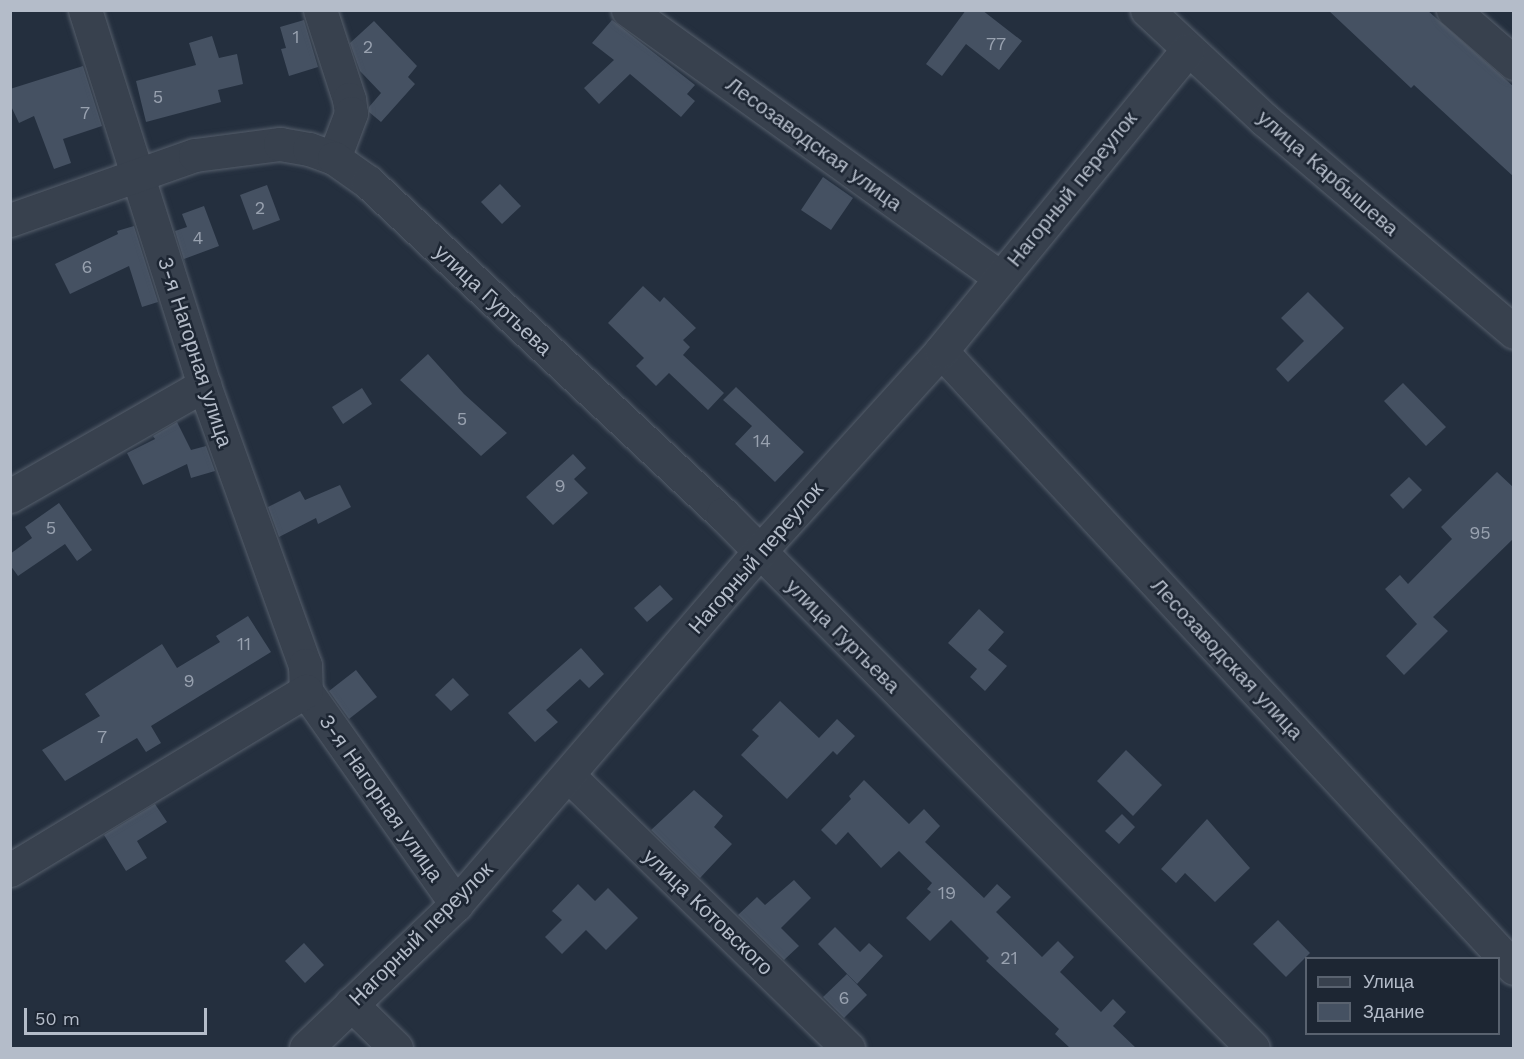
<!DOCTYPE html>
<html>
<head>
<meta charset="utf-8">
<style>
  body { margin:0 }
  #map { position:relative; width:1524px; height:1059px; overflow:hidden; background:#242f3e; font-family:"Work Sans",sans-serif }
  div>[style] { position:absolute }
  .building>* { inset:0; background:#455162 }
  .roads { filter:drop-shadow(0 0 2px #565f6c) drop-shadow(0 0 2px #565f6c) }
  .minor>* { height:33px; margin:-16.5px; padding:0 16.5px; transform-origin:16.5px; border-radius:16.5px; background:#38414e }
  span { translate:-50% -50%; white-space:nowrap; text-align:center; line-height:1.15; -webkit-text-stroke:5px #1d2633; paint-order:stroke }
  .number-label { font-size:18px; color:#98a1af }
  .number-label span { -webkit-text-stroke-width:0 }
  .street-label { font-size:21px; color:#b4bcc9 }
  .frame { position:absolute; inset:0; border:12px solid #b4bcc9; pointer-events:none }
  .legend { position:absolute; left:1305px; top:957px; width:195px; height:78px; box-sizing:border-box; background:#1d2633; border:2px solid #59626f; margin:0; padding:8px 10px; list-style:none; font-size:18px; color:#b4bcc9 }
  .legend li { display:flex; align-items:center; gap:12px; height:30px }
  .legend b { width:30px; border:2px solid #59626f }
  .scale { position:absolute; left:24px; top:1008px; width:183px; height:27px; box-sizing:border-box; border:3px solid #b4bcc9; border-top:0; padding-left:8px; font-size:18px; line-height:21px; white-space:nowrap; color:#b4bcc9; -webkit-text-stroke:4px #1d2633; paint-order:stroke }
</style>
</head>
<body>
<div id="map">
  <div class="building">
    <i style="clip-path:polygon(966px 10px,982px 10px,1022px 41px,999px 70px,966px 44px,942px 76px,926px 64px)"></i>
    <i style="clip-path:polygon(1328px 10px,1427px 10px,1505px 79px,1514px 87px,1514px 177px,1414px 85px,1411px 88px)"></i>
    <i style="clip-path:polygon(304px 20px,318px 67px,289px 76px,281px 49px,286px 48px,280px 27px)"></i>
    <i style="clip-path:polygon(612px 20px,695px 85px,687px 94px,695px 101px,681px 117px,630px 74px,599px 104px,584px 88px,614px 60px,592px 43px)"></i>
    <i style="clip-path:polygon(374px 21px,417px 66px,408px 77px,415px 84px,381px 122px,369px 112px,369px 107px,381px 93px,360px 71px,350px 43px)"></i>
    <i style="clip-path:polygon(212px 36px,219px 58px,237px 54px,243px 84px,218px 90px,221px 102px,146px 122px,136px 81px,196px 65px,189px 43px)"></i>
    <i style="clip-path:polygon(83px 66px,102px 126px,63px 139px,71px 163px,54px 169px,34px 116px,19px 123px,10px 104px,10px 89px)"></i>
    <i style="clip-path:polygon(823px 177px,853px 198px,831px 230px,801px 210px)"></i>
    <i style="clip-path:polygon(500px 184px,521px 206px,502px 224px,481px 202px)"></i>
    <i style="clip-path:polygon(267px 185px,280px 220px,253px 230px,240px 195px)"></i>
    <i style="clip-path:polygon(204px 206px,219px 246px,184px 259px,187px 270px,175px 231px,187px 227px,182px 214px)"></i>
    <i style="clip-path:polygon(134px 226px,158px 302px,142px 307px,129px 266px,70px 294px,55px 264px,118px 234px,117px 231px)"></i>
    <i style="clip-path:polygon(643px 286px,660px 302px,664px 297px,696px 328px,683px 340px,690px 347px,683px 355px,724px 393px,708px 410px,669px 373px,656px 386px,636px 366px,644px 358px,608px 323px)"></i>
    <i style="clip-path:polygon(1308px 292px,1344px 328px,1288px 382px,1276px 369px,1304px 341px,1281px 318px)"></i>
    <i style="clip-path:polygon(428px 354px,464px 394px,507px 433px,481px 456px,400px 380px)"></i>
    <i style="clip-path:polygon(1403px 383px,1446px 427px,1426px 446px,1384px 401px)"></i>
    <i style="clip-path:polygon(736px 387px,804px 452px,775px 482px,735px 444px,752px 426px,723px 400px)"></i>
    <i style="clip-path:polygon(362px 388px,372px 404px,343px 424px,332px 407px)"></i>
    <i style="clip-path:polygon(177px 422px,191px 450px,206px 446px,215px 471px,191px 478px,187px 464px,143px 485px,127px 453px,155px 439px,153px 436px)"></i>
    <i style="clip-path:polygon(573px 454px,586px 468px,574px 479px,588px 493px,553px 525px,526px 497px)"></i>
    <i style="clip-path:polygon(1497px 472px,1514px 488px,1514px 538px,1433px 617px,1448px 631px,1404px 675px,1386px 656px,1417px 624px,1385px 589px,1400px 575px,1408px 584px,1452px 539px,1441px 527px)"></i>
    <i style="clip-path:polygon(1409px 477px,1422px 490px,1403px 509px,1390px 495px)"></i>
    <i style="clip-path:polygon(340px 485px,351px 507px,318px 524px,316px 518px,279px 537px,268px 507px,300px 491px,305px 500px)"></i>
    <i style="clip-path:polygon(59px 503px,92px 550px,77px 561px,65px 544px,18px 576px,10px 565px,10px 554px,32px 538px,25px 527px)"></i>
    <i style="clip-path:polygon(660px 585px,673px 599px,647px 622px,634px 608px)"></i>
    <i style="clip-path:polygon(979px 609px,1004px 632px,988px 650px,1007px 666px,985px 691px,970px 677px,977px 669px,948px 643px)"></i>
    <i style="clip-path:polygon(248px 616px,271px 652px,151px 726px,161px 743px,146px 752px,137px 738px,65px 781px,42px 750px,100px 716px,85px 694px,162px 644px,177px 668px,220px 642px,216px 636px)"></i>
    <i style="clip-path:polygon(581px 648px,604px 674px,589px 688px,580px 679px,546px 710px,558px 722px,535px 742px,508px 713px)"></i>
    <i style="clip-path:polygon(356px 670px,377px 697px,349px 719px,329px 691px)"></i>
    <i style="clip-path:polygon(453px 678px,469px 695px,451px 711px,435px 695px)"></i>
    <i style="clip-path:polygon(780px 701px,819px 738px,837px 719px,855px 736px,837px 755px,833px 751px,787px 799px,741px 755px,759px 736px,752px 730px)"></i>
    <i style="clip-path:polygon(1126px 750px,1162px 785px,1133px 816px,1097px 781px)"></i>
    <i style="clip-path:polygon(864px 780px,909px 824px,924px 809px,940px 826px,925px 842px,984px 898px,997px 884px,1011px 897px,996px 912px,1042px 957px,1058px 941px,1074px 957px,1060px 972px,1101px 1012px,1113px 999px,1126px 1012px,1113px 1026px,1136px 1048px,1070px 1048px,1055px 1034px,1059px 1029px,986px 961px,989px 958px,951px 920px,930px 941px,906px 918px,931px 892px,927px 889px,932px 883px,899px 851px,881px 868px,848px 832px,836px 845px,821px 830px,851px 799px,849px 796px)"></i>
    <i style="clip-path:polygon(694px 790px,723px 816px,714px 827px,732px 844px,700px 878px,651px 830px)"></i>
    <i style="clip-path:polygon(155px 804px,167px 822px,137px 841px,147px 858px,126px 871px,104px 835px)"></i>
    <i style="clip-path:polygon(1122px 814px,1135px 827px,1119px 844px,1105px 831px)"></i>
    <i style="clip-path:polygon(1207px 819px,1250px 868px,1215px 902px,1185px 873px,1176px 883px,1161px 869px)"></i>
    <i style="clip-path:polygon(794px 880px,811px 898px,781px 928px,799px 946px,784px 960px,738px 915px,757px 897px,765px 905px)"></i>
    <i style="clip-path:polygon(578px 884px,595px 901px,608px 888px,638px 918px,606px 950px,586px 930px,562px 954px,545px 937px,562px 920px,552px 911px)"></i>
    <i style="clip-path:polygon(1278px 920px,1310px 953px,1286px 977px,1253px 944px)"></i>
    <i style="clip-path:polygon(835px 927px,860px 952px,869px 943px,883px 956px,857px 984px,818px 944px)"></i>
    <i style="clip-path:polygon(304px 943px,324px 965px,305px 983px,285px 961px)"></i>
    <i style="clip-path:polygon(847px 974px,867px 995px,844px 1018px,823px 997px)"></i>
  </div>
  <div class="roads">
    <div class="minor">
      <i style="left:85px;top:10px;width:393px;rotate:72.4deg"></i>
      <i style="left:204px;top:385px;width:298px;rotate:70.2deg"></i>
      <i style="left:305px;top:665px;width:26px;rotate:88deg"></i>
      <i style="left:306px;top:691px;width:261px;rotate:54.8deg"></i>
      <i style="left:320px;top:10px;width:94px;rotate:72deg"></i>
      <i style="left:349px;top:99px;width:14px;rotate:82deg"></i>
      <i style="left:351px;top:113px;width:48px;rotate:110.7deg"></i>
      <i style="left:628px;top:10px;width:458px;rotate:35.7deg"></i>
      <i style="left:1147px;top:10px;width:161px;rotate:43deg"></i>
      <i style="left:1265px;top:120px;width:327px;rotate:40.4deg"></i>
      <i style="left:1453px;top:10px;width:81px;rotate:41deg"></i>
      <i style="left:10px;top:220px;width:196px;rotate:-19.4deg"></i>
      <i style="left:195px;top:155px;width:86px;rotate:-7.4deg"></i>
      <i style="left:280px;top:144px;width:29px;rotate:10deg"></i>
      <i style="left:309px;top:149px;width:27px;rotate:20deg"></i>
      <i style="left:334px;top:158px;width:42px;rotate:35.2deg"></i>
      <i style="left:368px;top:182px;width:486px;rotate:43.1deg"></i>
      <i style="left:723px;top:514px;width:752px;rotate:45.22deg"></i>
      <i style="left:941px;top:351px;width:842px;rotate:47.12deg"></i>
      <i style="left:10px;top:496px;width:224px;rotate:-29.8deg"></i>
      <i style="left:569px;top:776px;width:390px;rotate:44.3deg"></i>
      <i style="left:10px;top:870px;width:346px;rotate:-31.2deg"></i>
      <i style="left:351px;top:1004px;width:63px;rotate:44.4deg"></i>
      <i style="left:306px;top:1048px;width:208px;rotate:-43.8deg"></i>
      <i style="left:456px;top:904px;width:464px;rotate:-49.3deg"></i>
      <i style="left:759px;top:552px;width:271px;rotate:-47.8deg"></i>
      <i style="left:941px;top:351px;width:389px;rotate:-50.7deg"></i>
    </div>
  </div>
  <div class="number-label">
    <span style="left:296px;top:37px">1</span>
    <span style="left:996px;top:44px">77</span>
    <span style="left:368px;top:47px">2</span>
    <span style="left:158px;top:97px">5</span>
    <span style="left:85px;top:113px">7</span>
    <span style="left:260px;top:208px">2</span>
    <span style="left:198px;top:238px">4</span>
    <span style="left:87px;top:267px">6</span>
    <span style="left:462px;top:419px">5</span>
    <span style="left:762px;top:441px">14</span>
    <span style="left:560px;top:486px">9</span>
    <span style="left:51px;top:528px">5</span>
    <span style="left:1480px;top:533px">95</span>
    <span style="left:244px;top:644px">11</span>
    <span style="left:189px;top:681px">9</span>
    <span style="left:102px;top:737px">7</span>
    <span style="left:947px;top:893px">19</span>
    <span style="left:1009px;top:958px">21</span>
    <span style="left:844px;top:998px">6</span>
  </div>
  <div class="street-label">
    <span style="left:814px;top:144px;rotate:36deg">Лесозаводская улица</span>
    <span style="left:1328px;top:173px;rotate:41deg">улица Карбышева</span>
    <span style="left:1072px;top:189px;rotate:-51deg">Нагорный переулок</span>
    <span style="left:493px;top:300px;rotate:43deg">улица Гуртьева</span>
    <span style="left:195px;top:352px;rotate:72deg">3-я Нагорная улица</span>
    <span style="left:756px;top:558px;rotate:-49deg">Нагорный переулок</span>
    <span style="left:843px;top:636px;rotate:45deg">улица Гуртьева</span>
    <span style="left:1227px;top:659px;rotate:47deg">Лесозаводская улица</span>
    <span style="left:381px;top:798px;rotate:55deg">3-я Нагорная улица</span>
    <span style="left:708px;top:912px;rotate:44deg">улица Котовского</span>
    <span style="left:421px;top:934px;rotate:-45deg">Нагорный переулок</span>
  </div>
  <div class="frame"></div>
  <ul class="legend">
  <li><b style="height:8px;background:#38414e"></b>Улица</li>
  <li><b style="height:16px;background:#455162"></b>Здание</li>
  </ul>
  <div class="scale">50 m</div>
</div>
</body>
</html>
